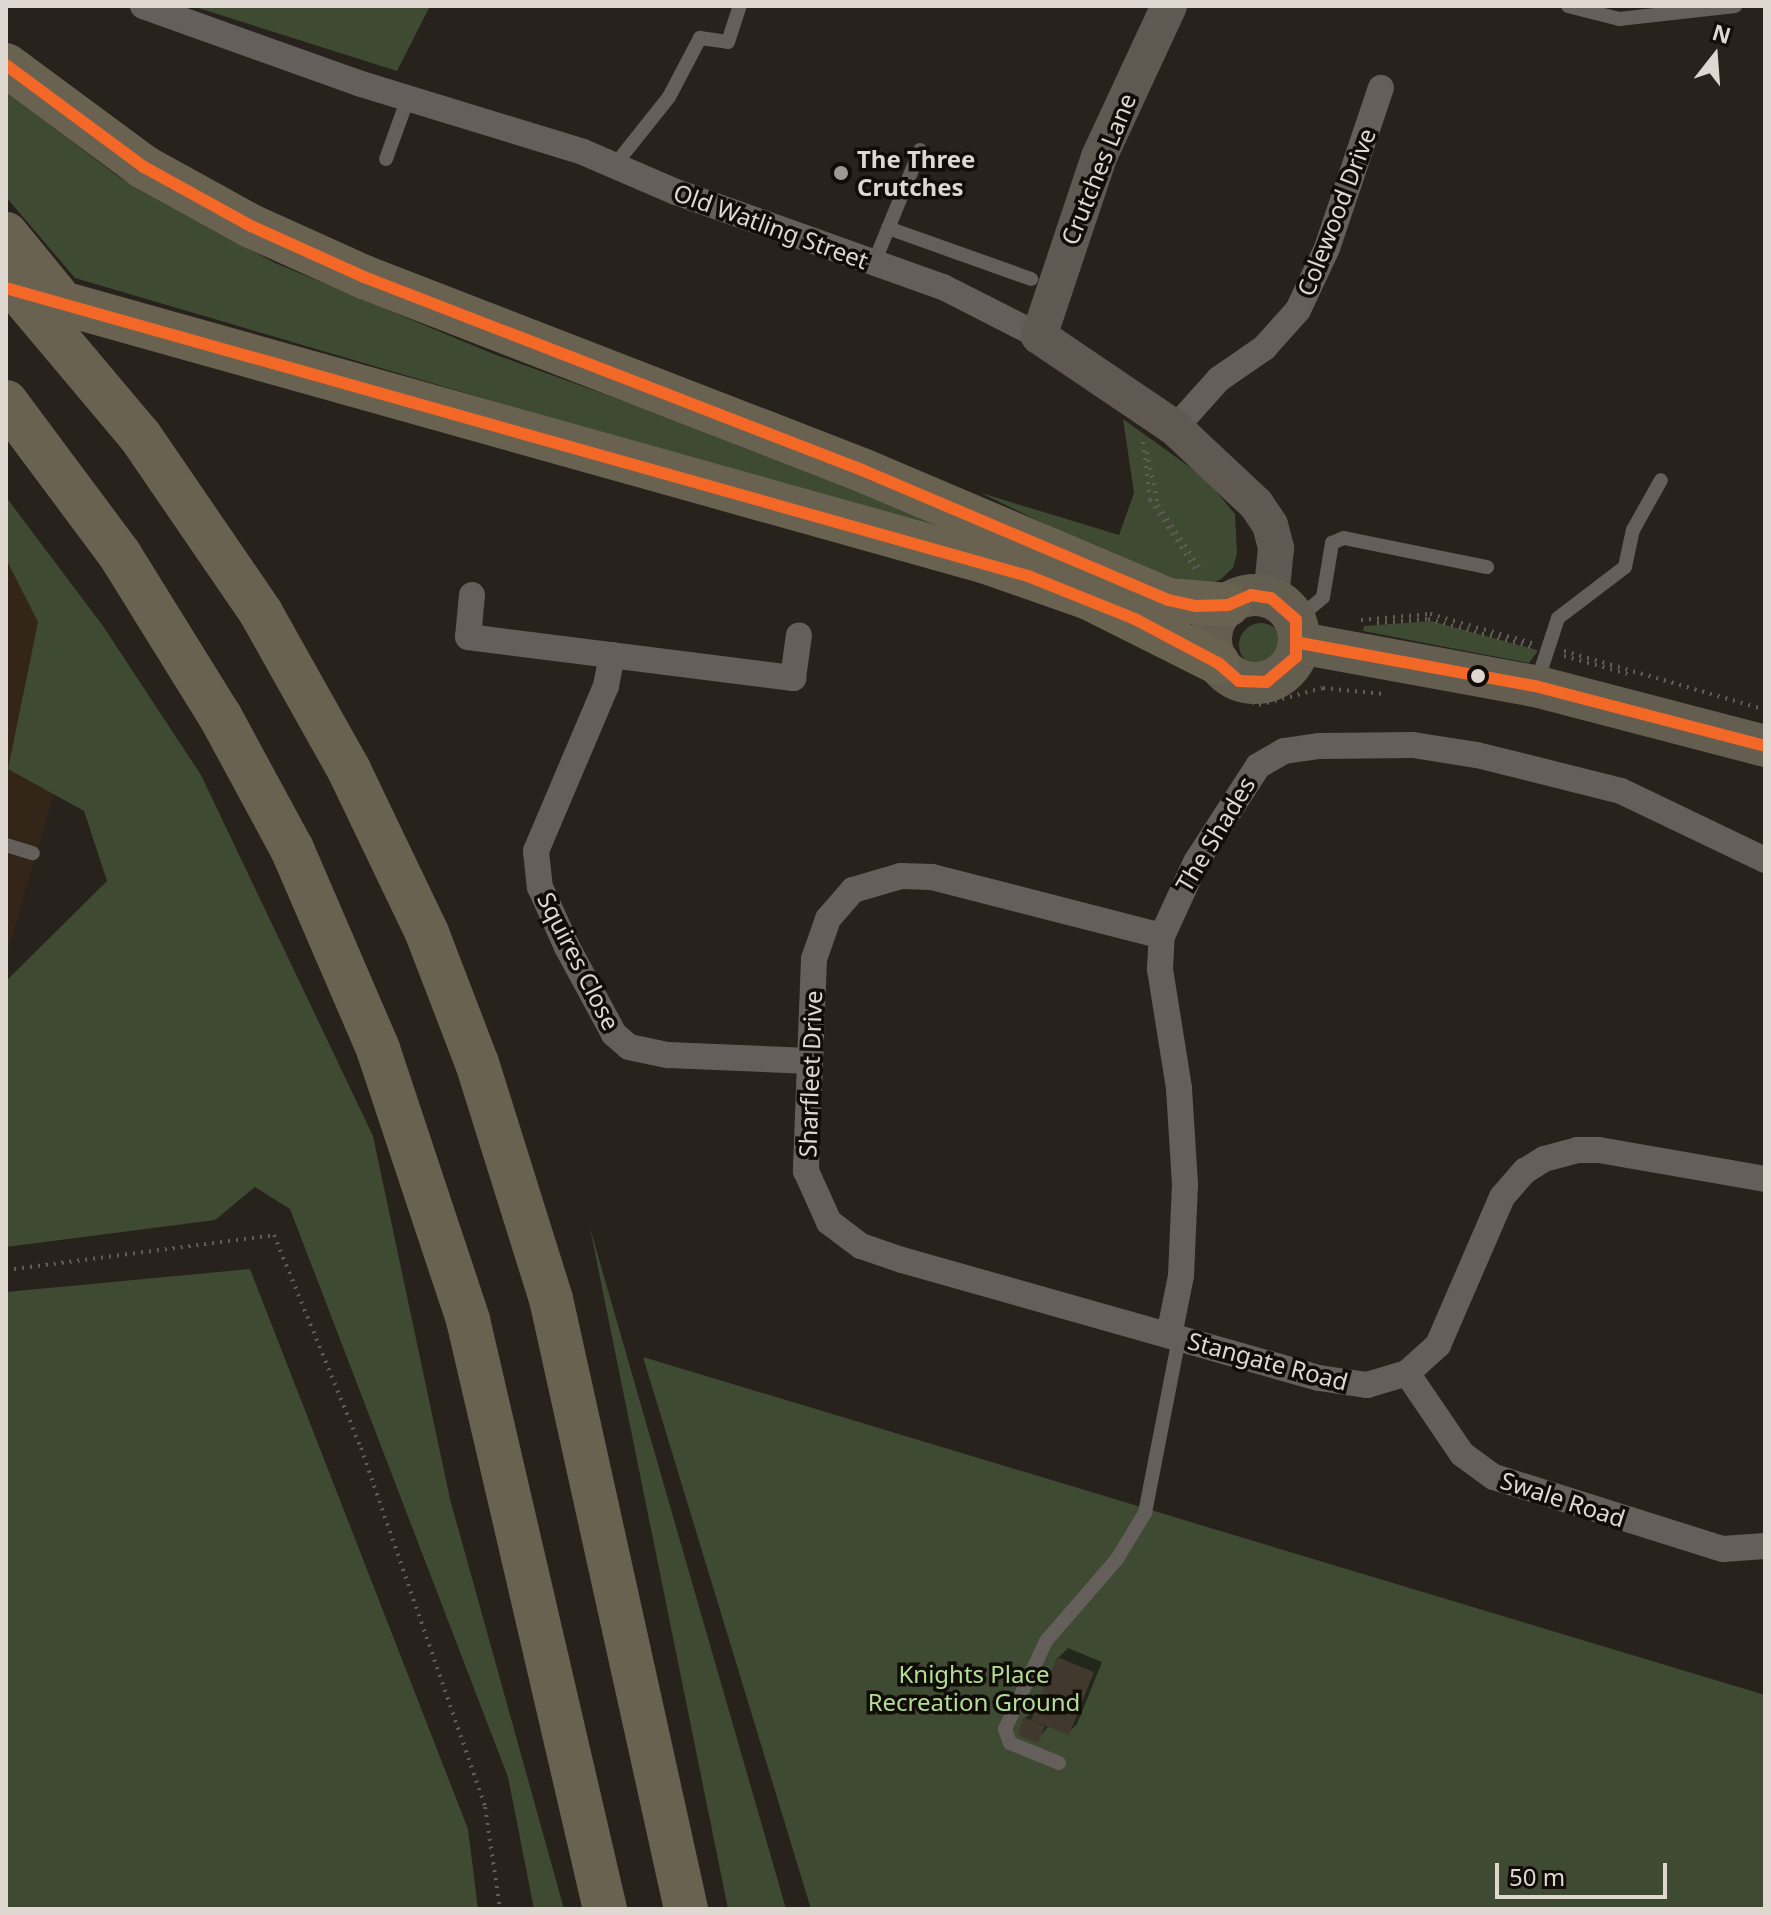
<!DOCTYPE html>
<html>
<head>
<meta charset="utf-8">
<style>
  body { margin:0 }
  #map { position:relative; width:1771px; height:1915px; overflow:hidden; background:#28221c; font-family:"Noto Sans",sans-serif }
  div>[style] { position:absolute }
  .built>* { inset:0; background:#332618 }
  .green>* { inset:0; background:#3e4a32 }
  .round { border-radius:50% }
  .shadow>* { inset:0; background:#0007 }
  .building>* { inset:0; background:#42392e }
  .path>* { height:4px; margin-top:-2px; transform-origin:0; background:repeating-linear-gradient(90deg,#605d58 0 2px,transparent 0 8px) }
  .lane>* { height:14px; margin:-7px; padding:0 7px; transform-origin:7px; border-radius:7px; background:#645f5a }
  .street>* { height:26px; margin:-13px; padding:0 13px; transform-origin:13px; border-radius:13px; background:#645f5a }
  .secondary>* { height:36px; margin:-18px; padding:0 18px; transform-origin:18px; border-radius:18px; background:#5f5952 }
  .primary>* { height:42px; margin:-21px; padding:0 21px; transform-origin:21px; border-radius:21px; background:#645e51 }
  .primary>.ring { margin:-21px; padding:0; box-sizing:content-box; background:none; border:42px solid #645e51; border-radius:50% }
  .highway>* { height:44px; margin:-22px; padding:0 22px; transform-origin:22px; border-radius:22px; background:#696251 }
  .bus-1>* { height:12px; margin:-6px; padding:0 6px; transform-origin:6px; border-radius:6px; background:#f36827 }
  .dots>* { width:22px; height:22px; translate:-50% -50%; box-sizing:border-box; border:4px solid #110c08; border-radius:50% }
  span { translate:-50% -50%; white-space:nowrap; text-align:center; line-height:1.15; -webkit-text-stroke:7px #110c08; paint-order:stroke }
  .poi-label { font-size:24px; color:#ded8d1; font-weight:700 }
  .left { translate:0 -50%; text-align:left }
  .street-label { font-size:24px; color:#ded8d1 }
  .park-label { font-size:24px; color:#b3dd95 }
  .frame { position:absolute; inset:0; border:8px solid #ded8d1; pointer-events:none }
  .north { position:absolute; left:1675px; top:16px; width:80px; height:80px; -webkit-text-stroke:6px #110c08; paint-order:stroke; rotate:17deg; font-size:22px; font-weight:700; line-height:32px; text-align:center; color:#ded8d1 }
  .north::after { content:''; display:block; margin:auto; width:28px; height:36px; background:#ded8d1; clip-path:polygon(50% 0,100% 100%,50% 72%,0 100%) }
  .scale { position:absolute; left:1495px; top:1863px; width:172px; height:36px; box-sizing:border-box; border:4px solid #ded8d1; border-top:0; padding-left:10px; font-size:24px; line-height:28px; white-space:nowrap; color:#ded8d1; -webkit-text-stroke:6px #110c08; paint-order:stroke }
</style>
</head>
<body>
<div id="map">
  <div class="built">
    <i style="clip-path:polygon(6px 497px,103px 626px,6px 957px)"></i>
  </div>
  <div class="green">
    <i style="clip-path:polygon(192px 6px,430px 6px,397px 71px)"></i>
    <i style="clip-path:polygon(6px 92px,119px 177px,273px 262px,491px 353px,764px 452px,1040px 562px,75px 278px,6px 197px)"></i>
    <i style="clip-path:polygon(1123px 419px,1205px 478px,1235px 514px,1237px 553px,1233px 568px,1221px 579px,1202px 588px,1164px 582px,981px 493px,1119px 535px,1134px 493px)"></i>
    <i style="clip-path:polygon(6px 497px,103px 626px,201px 775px,373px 1136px,450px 1499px,564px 1909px,534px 1909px,508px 1777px,290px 1209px,255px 1187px,215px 1220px,6px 1247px,6px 981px,107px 881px,84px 811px,8px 769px,38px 622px,6px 559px)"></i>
    <i style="clip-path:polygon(1431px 621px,1537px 650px,1537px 652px,1529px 663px,1363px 631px,1364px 626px)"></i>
    <i class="round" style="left:1239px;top:623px;width:44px;height:44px"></i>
    <i style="clip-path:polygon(590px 1228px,786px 1909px,728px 1909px)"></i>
    <i style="clip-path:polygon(250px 1269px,468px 1829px,478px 1909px,6px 1909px,6px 1292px)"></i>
    <i style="clip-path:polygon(643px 1357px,1765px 1695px,1765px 1909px,811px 1909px)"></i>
  </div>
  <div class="shadow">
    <i style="clip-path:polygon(1068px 1648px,1102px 1662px,1077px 1724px,1068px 1733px,1049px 1725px,1037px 1741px,1025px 1718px,1037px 1710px,1058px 1658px)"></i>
  </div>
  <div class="building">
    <i style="clip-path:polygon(1057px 1657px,1094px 1672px,1069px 1735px,1031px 1720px)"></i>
    <i style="clip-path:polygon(1023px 1717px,1045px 1726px,1038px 1743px,1018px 1735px)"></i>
  </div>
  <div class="path">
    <i style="left:1143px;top:442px;width:58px;rotate:83.1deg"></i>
    <i style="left:1150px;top:500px;width:82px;rotate:56.9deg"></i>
    <i style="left:1147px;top:452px;width:54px;rotate:78.3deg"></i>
    <i style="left:1158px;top:505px;width:76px;rotate:56.3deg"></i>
    <i style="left:1361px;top:620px;width:69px;rotate:-5deg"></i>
    <i style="left:1430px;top:614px;width:106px;rotate:15.9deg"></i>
    <i style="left:1377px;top:623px;width:51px;rotate:-4.5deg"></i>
    <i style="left:1428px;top:619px;width:108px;rotate:15.1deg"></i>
    <i style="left:1564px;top:651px;width:203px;rotate:16.3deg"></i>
    <i style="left:1564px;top:656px;width:66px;rotate:15.7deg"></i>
    <i style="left:1231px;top:692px;width:31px;rotate:25deg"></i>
    <i style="left:1259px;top:705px;width:66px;rotate:-14.9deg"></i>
    <i style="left:1323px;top:688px;width:61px;rotate:5.6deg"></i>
    <i style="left:6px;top:1270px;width:270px;rotate:-7.4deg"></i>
    <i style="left:274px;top:1235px;width:230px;rotate:67.8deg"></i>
    <i style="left:361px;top:1448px;width:380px;rotate:70.9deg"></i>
    <i style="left:485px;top:1807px;width:103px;rotate:81.6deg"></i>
  </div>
  <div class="lane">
    <i style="left:1568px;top:6px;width:53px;rotate:14.3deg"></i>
    <i style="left:1619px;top:19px;width:117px;rotate:-6.4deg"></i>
    <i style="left:386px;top:159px;width:65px;rotate:-70.2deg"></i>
    <i style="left:614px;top:166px;width:88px;rotate:-51.4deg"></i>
    <i style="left:669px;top:97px;width:67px;rotate:-62.3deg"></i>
    <i style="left:700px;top:38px;width:28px;rotate:8deg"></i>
    <i style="left:728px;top:42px;width:38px;rotate:-72deg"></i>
    <i style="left:888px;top:228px;width:152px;rotate:19.6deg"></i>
    <i style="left:874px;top:263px;width:122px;rotate:-67.8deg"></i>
    <i style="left:1296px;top:620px;width:35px;rotate:-40deg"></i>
    <i style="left:1323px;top:597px;width:55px;rotate:-80.5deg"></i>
    <i style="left:1332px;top:543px;width:13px;rotate:-23deg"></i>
    <i style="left:1344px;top:538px;width:146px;rotate:11.5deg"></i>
    <i style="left:1537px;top:682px;width:67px;rotate:-71.8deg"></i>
    <i style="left:1558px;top:618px;width:84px;rotate:-37.3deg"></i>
    <i style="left:1625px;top:567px;width:38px;rotate:-78deg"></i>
    <i style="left:1633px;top:530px;width:57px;rotate:-60.8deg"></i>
    <i style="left:6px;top:845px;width:28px;rotate:17deg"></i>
    <i style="left:1059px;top:1763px;width:53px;rotate:-157.8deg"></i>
    <i style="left:1010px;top:1743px;width:15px;rotate:-110deg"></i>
    <i style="left:1005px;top:1729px;width:97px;rotate:-65deg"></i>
    <i style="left:1046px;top:1641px;width:108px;rotate:-49.1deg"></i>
    <i style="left:1117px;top:1559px;width:54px;rotate:-58.7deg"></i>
    <i style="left:1145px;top:1513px;width:178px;rotate:-79deg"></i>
  </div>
  <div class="street">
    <i style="left:143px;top:6px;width:228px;rotate:19.7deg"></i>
    <i style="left:358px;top:83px;width:235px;rotate:17deg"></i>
    <i style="left:583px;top:152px;width:101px;rotate:23.3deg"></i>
    <i style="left:676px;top:192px;width:283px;rotate:19.6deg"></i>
    <i style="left:943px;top:287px;width:108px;rotate:27deg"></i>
    <i style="left:1175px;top:428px;width:66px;rotate:-48.1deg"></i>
    <i style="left:1219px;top:379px;width:55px;rotate:-34.6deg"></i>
    <i style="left:1264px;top:348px;width:51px;rotate:-48.2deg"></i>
    <i style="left:1298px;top:310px;width:68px;rotate:-64.9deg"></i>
    <i style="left:1327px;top:248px;width:169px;rotate:-71.4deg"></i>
    <i style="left:472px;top:595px;width:42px;rotate:95.4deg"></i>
    <i style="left:468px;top:637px;width:328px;rotate:7.2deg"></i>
    <i style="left:793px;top:678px;width:43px;rotate:-82.1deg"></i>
    <i style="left:612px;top:655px;width:32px;rotate:101deg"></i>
    <i style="left:606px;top:686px;width:179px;rotate:113deg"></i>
    <i style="left:536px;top:851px;width:36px;rotate:84deg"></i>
    <i style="left:540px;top:887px;width:66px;rotate:65.8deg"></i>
    <i style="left:567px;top:947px;width:99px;rotate:61.6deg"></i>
    <i style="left:614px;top:1034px;width:20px;rotate:41deg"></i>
    <i style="left:629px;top:1047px;width:40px;rotate:12deg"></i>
    <i style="left:668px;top:1055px;width:142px;rotate:2.4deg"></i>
    <i style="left:1162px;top:936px;width:237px;rotate:-165.6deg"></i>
    <i style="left:932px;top:877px;width:31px;rotate:-178deg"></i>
    <i style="left:901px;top:876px;width:50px;rotate:163.7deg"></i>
    <i style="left:853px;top:890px;width:38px;rotate:131deg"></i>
    <i style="left:828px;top:919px;width:42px;rotate:109.3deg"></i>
    <i style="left:814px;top:959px;width:212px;rotate:92.2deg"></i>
    <i style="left:806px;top:1171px;width:56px;rotate:65.7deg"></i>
    <i style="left:829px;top:1222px;width:40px;rotate:37deg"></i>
    <i style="left:861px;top:1246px;width:43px;rotate:18.9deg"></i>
    <i style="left:902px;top:1260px;width:433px;rotate:15.8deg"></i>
    <i style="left:1319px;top:1378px;width:49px;rotate:8.3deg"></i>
    <i style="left:1367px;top:1385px;width:42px;rotate:-16.7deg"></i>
    <i style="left:1407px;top:1373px;width:42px;rotate:-42.1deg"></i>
    <i style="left:1438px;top:1345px;width:161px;rotate:-66.6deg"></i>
    <i style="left:1502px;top:1197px;width:35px;rotate:-49deg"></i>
    <i style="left:1525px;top:1171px;width:22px;rotate:-32deg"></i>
    <i style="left:1544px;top:1159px;width:34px;rotate:-15deg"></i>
    <i style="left:1577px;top:1150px;width:22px"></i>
    <i style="left:1599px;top:1150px;width:169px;rotate:9.9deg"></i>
    <i style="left:1169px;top:1335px;width:60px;rotate:-78.5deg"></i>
    <i style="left:1181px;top:1276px;width:92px;rotate:-87.5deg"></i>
    <i style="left:1185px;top:1184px;width:96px;rotate:-93.6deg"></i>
    <i style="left:1179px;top:1088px;width:121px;rotate:-99.1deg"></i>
    <i style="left:1160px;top:969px;width:33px;rotate:-87deg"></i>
    <i style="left:1162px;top:936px;width:81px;rotate:-65.3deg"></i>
    <i style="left:1196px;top:862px;width:114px;rotate:-57.1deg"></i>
    <i style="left:1258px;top:766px;width:30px;rotate:-30deg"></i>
    <i style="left:1284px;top:751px;width:36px;rotate:-8deg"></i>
    <i style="left:1320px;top:746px;width:93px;rotate:-0.6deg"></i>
    <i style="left:1413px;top:745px;width:65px;rotate:8.9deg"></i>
    <i style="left:1477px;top:755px;width:148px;rotate:14deg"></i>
    <i style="left:1621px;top:791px;width:160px;rotate:25.6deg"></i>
    <i style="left:1407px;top:1373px;width:98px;rotate:55.8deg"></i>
    <i style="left:1462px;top:1454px;width:39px;rotate:36deg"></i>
    <i style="left:1494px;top:1477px;width:240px;rotate:17.5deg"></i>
    <i style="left:1723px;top:1549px;width:42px;rotate:-4.1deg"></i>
  </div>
  <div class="secondary">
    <i style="left:1169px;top:6px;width:166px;rotate:114.9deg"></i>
    <i style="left:1099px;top:157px;width:189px;rotate:108.5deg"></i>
    <i style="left:1039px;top:336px;width:164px;rotate:34.1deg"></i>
    <i style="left:1175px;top:428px;width:111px;rotate:43.2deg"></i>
    <i style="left:1256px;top:504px;width:25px;rotate:56deg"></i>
    <i style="left:1270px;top:525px;width:24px;rotate:75deg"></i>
    <i style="left:1276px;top:548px;width:50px;rotate:95.7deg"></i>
  </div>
  <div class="primary">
    <i class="ring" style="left:1211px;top:595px;width:46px;height:46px"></i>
    <i style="left:1300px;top:643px;width:239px;rotate:10.4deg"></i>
    <i style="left:1535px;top:686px;width:238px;rotate:14.6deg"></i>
  </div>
  <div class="highway">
    <i style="left:6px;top:65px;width:172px;rotate:36.5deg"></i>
    <i style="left:144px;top:167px;width:122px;rotate:28.9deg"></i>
    <i style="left:251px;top:226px;width:124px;rotate:24.3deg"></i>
    <i style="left:364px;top:277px;width:534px;rotate:21.18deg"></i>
    <i style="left:862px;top:470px;width:332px;rotate:23deg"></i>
    <i style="left:1168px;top:600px;width:60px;rotate:4.8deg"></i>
    <i style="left:6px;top:234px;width:79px;rotate:50.7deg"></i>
    <i style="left:6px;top:277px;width:208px;rotate:49.9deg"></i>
    <i style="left:140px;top:436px;width:214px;rotate:55.6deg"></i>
    <i style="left:261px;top:613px;width:180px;rotate:60.7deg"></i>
    <i style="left:349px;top:770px;width:181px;rotate:64.4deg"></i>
    <i style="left:427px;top:933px;width:139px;rotate:69deg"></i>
    <i style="left:477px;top:1063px;width:247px;rotate:72.6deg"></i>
    <i style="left:551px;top:1299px;width:625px;rotate:77.52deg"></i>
    <i style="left:12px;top:289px;width:1012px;rotate:15.66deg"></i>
    <i style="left:986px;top:562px;width:109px;rotate:19.3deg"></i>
    <i style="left:1089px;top:598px;width:144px;rotate:26.7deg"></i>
    <i style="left:6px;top:402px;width:191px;rotate:53.3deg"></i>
    <i style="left:120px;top:555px;width:190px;rotate:58.2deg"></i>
    <i style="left:220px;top:716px;width:151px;rotate:61.6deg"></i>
    <i style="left:292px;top:849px;width:218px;rotate:66.7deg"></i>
    <i style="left:378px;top:1049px;width:286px;rotate:71.6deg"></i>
    <i style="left:468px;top:1320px;width:605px;rotate:76.91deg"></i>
  </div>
  <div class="bus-1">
    <i style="left:6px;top:65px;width:172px;rotate:36.5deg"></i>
    <i style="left:144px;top:167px;width:122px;rotate:28.9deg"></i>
    <i style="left:251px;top:226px;width:124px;rotate:24.3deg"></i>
    <i style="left:364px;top:277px;width:534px;rotate:21.18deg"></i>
    <i style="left:862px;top:470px;width:332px;rotate:23deg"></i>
    <i style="left:1168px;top:600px;width:29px;rotate:12deg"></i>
    <i style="left:1196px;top:606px;width:32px;rotate:-2deg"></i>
    <i style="left:1228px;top:605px;width:25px;rotate:-23deg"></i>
    <i style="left:1251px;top:595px;width:20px;rotate:9deg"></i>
    <i style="left:1271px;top:598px;width:33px;rotate:41deg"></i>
    <i style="left:1296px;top:620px;width:37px;rotate:90deg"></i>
    <i style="left:1296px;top:657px;width:39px;rotate:140deg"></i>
    <i style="left:1266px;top:682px;width:27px;rotate:-178deg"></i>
    <i style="left:1239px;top:681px;width:28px;rotate:-139deg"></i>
    <i style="left:1218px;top:663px;width:94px;rotate:-152.1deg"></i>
    <i style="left:1135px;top:619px;width:115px;rotate:-158.1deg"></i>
    <i style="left:1028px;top:576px;width:1062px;rotate:-164.26deg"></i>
    <i style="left:1300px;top:643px;width:239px;rotate:10.4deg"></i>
    <i style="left:1535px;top:686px;width:238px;rotate:14.6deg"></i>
  </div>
  <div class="dots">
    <i style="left:841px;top:173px;background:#9e9892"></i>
    <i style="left:1478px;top:676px;background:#ded8d1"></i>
  </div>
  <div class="poi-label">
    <span class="left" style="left:857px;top:173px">The Three<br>Crutches</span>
  </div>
  <div class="street-label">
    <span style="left:1098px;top:169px;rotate:-68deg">Crutches Lane</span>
    <span style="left:1336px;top:212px;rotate:-69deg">Colewood Drive</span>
    <span style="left:771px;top:226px;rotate:20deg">Old Watling Street</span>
    <span style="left:1215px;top:834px;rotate:-59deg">The Shades</span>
    <span style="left:579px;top:961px;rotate:63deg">Squires Close</span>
    <span style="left:810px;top:1074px;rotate:-88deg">Sharfleet Drive</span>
    <span style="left:1268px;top:1361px;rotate:15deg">Stangate Road</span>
    <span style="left:1563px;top:1499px;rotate:18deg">Swale Road</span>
  </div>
  <div class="park-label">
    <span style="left:974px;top:1688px">Knights Place<br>Recreation Ground</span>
  </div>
  <div class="frame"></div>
  <div class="north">N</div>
  <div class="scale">50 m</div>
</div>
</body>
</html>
